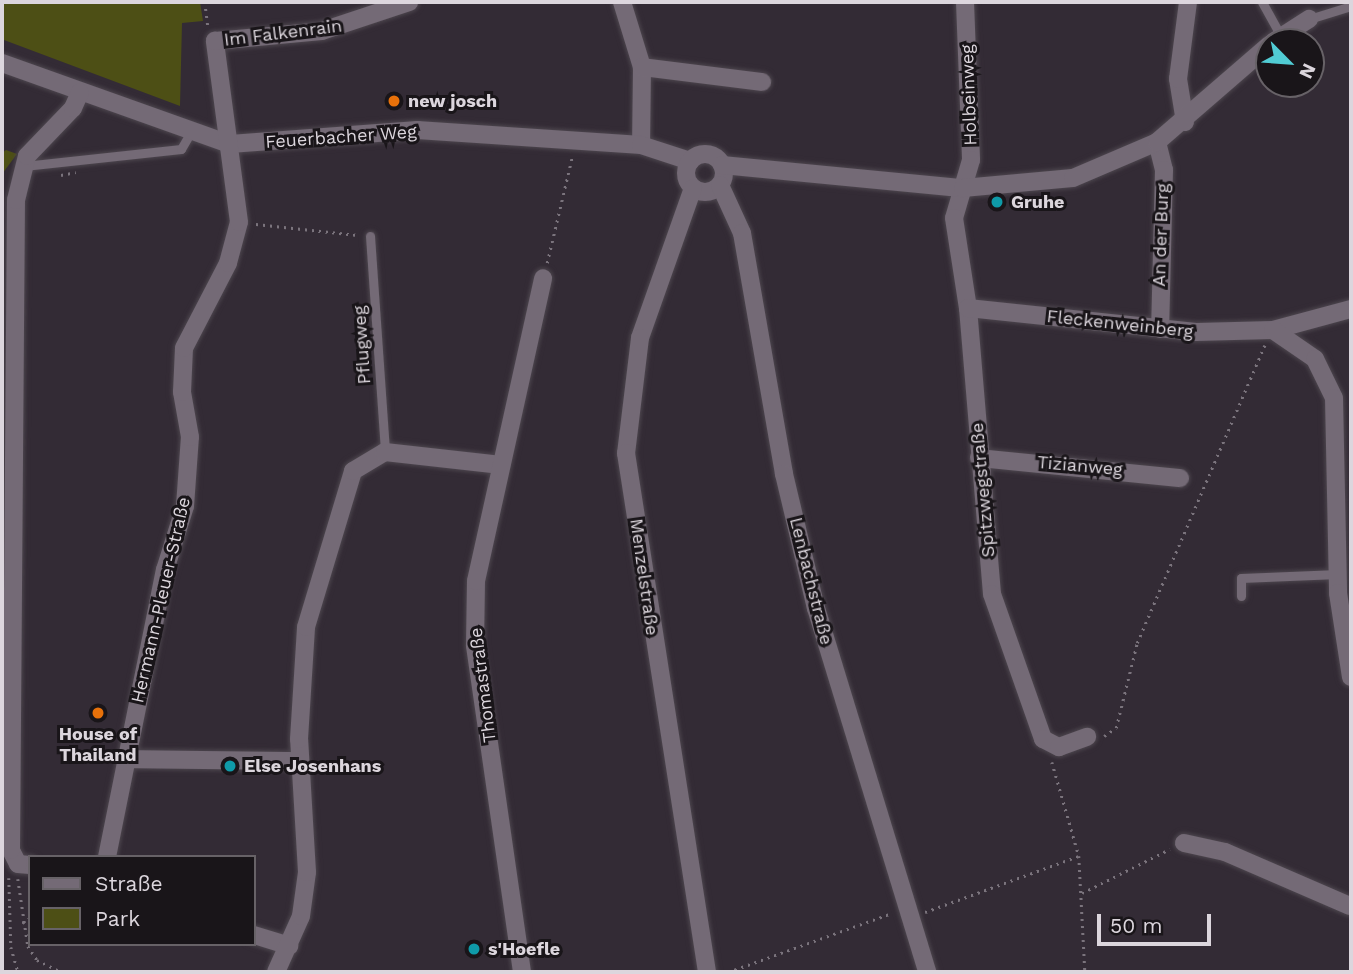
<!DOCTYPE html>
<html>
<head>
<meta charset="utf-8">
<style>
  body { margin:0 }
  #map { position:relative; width:1353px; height:974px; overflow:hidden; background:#332b35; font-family:"Work Sans",sans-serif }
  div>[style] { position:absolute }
  .green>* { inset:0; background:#4d4f15 }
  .path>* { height:2.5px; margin-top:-1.25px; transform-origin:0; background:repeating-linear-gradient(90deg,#7b747d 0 2px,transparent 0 7px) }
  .roads { filter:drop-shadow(0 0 2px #4d464e) drop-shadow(0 0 2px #4d464e) }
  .service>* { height:9px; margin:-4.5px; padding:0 4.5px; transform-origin:4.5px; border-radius:4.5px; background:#746a76 }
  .minor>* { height:18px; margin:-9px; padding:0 9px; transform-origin:9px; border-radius:9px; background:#746a76 }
  .minor>.ring { margin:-9px; padding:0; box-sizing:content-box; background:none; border:18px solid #746a76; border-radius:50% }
  .dots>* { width:19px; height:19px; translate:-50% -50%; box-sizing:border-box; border:4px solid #191519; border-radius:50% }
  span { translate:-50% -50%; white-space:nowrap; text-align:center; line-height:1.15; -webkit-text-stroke:6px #191519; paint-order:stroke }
  .street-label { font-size:18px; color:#dcd6dd }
  .poi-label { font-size:18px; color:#dcd6dd; font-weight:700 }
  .left { translate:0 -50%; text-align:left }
  .frame { position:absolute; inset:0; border:4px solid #dcd6dd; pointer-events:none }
  .legend { position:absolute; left:28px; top:855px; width:228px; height:91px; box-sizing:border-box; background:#191519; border:2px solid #676267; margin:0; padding:9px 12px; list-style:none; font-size:21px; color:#dcd6dd }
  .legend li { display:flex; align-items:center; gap:14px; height:35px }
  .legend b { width:35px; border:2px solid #676267 }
  .north { position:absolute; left:1255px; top:28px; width:70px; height:70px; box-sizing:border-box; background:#191519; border:2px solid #676267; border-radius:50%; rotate:115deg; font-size:19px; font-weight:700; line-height:28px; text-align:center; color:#dcd6dd }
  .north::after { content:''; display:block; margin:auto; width:24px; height:32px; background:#51ccd4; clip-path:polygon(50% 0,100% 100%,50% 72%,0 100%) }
  .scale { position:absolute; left:1097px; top:914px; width:114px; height:32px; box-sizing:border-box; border:4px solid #dcd6dd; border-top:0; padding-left:9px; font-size:21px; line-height:24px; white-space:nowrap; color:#dcd6dd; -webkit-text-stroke:5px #191519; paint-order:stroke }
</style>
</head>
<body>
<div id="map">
  <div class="green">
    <i style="clip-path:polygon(2px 2px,200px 2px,203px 21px,182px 23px,180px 106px,4px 40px)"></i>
    <i style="clip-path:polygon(6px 150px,17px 154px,2px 174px,2px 153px)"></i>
  </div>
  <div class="path">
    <i style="left:205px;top:2px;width:24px;rotate:83deg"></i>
    <i style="left:61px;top:175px;width:15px;rotate:-11deg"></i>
    <i style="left:256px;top:224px;width:102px;rotate:6.2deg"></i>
    <i style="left:547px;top:263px;width:109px;rotate:-76.7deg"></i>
    <i style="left:1104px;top:736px;width:14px;rotate:-34deg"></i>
    <i style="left:1116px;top:728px;width:88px;rotate:-76.1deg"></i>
    <i style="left:1137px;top:643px;width:324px;rotate:-66.8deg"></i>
    <i style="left:1052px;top:762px;width:98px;rotate:74deg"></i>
    <i style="left:1079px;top:856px;width:116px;rotate:87deg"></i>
    <i style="left:9px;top:878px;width:69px;rotate:88.3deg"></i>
    <i style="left:11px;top:947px;width:26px;rotate:74deg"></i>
    <i style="left:18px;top:879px;width:68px;rotate:81.5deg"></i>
    <i style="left:28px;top:946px;width:17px;rotate:57deg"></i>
    <i style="left:37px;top:960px;width:28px;rotate:26deg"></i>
    <i style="left:1082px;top:893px;width:98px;rotate:-26.6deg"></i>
    <i style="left:925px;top:912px;width:164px;rotate:-20deg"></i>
    <i style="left:22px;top:923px;width:9px;rotate:-32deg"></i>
    <i style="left:728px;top:972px;width:174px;rotate:-19.8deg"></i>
  </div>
  <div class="roads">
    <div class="service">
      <i style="left:1262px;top:2px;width:39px;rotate:61deg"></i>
      <i style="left:1309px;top:19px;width:44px;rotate:-17.2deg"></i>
      <i style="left:24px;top:166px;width:158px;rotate:-6.2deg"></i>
      <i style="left:181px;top:149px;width:20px;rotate:-60deg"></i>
      <i style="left:370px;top:236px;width:217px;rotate:86deg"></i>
      <i style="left:1241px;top:596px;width:18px;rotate:-90deg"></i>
      <i style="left:1241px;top:578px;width:97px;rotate:-2.4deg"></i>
    </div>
    <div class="minor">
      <i style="left:622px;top:2px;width:68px;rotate:72.9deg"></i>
      <i style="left:642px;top:67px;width:78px;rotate:90.7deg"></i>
      <i style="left:965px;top:2px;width:158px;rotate:87.8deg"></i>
      <i style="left:971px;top:160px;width:60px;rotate:106.3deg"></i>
      <i style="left:954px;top:218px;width:91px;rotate:81.2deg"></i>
      <i style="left:968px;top:308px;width:287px;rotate:85.2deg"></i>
      <i style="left:992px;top:594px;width:154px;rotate:70.6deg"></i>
      <i style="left:1043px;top:739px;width:18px;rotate:27deg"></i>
      <i style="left:1059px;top:747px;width:30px;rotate:-20deg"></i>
      <i style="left:1273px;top:42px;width:43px;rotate:-32.6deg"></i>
      <i style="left:2px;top:63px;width:242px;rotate:19.6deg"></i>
      <i style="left:230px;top:144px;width:188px;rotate:-4.3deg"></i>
      <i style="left:417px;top:130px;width:225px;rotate:3.8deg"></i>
      <i style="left:641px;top:145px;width:52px;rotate:18.1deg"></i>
      <i style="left:642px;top:67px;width:121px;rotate:7.1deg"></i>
      <i style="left:1185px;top:122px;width:44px;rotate:-99.2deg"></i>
      <i style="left:1178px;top:79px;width:78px;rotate:-82.6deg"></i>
      <i style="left:1157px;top:142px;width:29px;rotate:76deg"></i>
      <i style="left:1164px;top:170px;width:159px;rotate:91.4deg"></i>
      <i class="ring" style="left:686px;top:154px;width:20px;height:20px"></i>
      <i style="left:722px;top:165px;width:242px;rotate:5.5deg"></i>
      <i style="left:963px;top:188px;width:110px;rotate:-5.2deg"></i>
      <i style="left:1073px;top:178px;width:91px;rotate:-23.2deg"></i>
      <i style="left:1157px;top:142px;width:148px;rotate:-40.9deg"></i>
      <i style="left:720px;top:185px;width:53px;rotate:65.4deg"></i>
      <i style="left:742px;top:233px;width:245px;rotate:80.1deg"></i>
      <i style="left:784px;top:474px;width:138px;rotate:76.6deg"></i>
      <i style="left:816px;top:608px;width:381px;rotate:73deg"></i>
      <i style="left:693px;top:188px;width:159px;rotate:109.5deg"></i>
      <i style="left:640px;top:338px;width:116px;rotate:96.9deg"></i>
      <i style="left:626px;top:453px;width:525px;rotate:81.13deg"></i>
      <i style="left:968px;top:308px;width:229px;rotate:6deg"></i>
      <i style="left:1196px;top:332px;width:77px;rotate:-1.5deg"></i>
      <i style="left:1273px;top:330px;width:81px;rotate:-15.1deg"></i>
      <i style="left:1273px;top:330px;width:51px;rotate:34.6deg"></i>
      <i style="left:1315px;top:359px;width:43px;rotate:64deg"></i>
      <i style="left:1334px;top:398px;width:195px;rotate:88.8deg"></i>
      <i style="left:1338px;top:593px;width:85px;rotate:81.2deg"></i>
      <i style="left:979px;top:458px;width:202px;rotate:5.7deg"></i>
      <i style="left:127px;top:759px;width:172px;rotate:0.7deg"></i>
      <i style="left:1184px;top:843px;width:42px;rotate:12.4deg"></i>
      <i style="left:1225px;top:852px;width:136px;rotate:23.4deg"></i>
      <i style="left:107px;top:857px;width:293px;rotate:-78.6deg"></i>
      <i style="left:165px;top:570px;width:67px;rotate:-72.6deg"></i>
      <i style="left:185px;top:506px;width:69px;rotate:-85.9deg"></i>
      <i style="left:190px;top:437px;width:46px;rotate:-100.1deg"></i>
      <i style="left:182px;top:392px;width:44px;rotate:-87.4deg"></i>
      <i style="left:184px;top:348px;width:96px;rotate:-62.6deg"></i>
      <i style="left:228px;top:263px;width:42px;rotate:-75deg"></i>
      <i style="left:239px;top:222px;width:183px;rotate:-97.6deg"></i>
      <i style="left:215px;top:41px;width:107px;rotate:-5.3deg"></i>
      <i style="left:322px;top:31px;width:92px;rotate:-18.4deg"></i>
      <i style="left:30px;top:865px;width:12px;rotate:-175deg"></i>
      <i style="left:18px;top:864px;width:16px;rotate:-117deg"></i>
      <i style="left:11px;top:850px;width:650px;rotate:-89.56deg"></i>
      <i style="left:16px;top:200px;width:45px;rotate:-76deg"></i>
      <i style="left:27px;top:156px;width:66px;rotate:-46.2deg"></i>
      <i style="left:73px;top:108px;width:17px;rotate:-66deg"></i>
      <i style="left:254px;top:935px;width:37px;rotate:17deg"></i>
      <i style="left:276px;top:972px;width:61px;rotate:-65.9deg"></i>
      <i style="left:301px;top:916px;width:44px;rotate:-82.2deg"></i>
      <i style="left:307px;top:872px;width:133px;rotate:-93.4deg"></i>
      <i style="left:299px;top:739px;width:112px;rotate:-86.4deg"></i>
      <i style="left:306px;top:627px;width:163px;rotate:-73.2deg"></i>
      <i style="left:353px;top:471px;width:37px;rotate:-31deg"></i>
      <i style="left:385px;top:452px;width:117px;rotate:6.4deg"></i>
      <i style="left:522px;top:972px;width:330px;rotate:-98.2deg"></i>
      <i style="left:475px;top:645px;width:64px;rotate:-89.1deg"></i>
      <i style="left:476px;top:581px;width:310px;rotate:-77.5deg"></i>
    </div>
  </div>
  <div class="dots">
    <i style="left:394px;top:101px;background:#e8710a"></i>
    <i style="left:997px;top:202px;background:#0f9aa8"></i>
    <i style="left:98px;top:713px;background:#e8710a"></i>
    <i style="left:230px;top:766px;background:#0f9aa8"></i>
    <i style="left:474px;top:949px;background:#0f9aa8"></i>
  </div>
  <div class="street-label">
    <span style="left:283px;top:33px;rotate:-7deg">Im Falkenrain</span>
    <span style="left:969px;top:95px;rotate:-92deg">Holbeinweg</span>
    <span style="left:341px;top:137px;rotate:-4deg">Feuerbacher Weg</span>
    <span style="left:1161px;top:235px;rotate:-88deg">An der Burg</span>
    <span style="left:1120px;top:324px;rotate:6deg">Fleckenweinberg</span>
    <span style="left:362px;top:345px;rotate:-94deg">Pflugweg</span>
    <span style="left:1080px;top:466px;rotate:5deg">Tizianweg</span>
    <span style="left:983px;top:490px;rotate:-95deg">Spitzwegstraße</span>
    <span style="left:644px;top:577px;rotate:82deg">Menzelstraße</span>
    <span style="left:811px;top:581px;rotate:76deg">Lenbachstraße</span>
    <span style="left:161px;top:600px;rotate:-77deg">Hermann-Pleuer-Straße</span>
    <span style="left:483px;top:685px;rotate:-97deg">Thomastraße</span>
  </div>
  <div class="poi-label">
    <span class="left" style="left:408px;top:101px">new josch</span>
    <span class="left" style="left:1011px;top:202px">Gruhe</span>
    <span style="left:98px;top:745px">House of<br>Thailand</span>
    <span class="left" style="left:244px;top:766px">Else Josenhans</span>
    <span class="left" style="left:488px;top:949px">s'Hoefle</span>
  </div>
  <div class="frame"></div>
  <ul class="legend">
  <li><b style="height:9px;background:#746a76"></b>Straße</li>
  <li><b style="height:19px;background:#4d4f15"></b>Park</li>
  </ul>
  <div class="north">N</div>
  <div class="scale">50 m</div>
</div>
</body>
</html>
